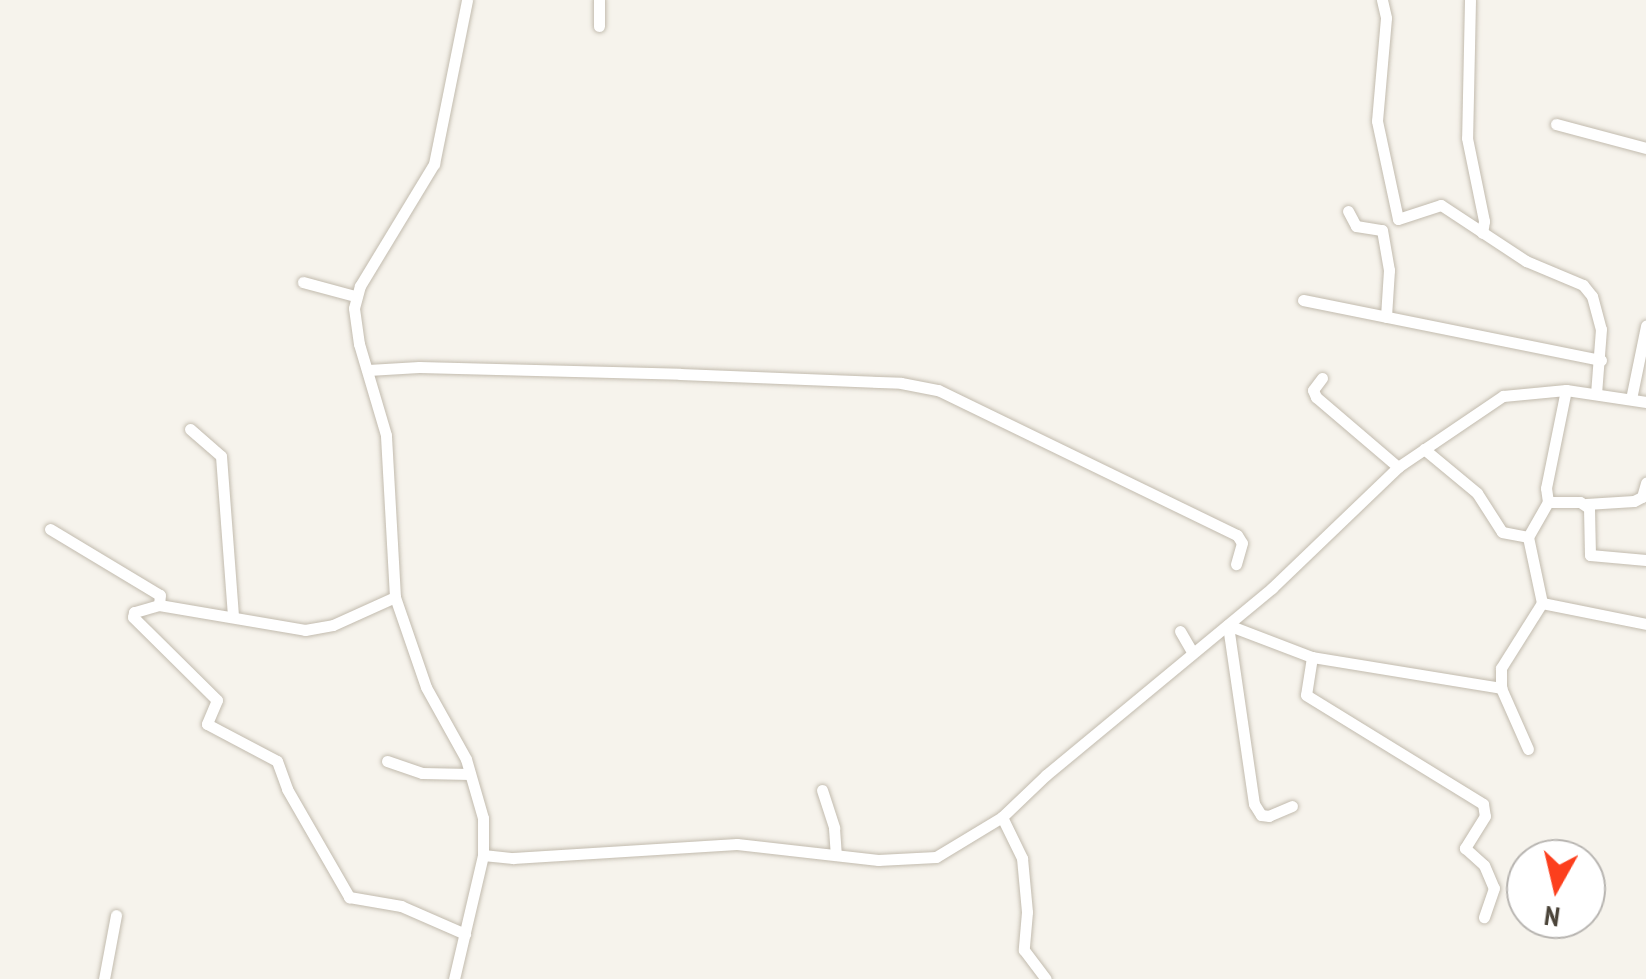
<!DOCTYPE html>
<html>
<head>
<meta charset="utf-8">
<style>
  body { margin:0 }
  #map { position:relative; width:1646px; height:979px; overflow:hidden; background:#f6f3ec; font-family:"PT Sans Narrow",sans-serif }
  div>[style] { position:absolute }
  .roads { filter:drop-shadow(0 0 2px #c2bbae) drop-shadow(0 0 2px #c2bbae) }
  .minor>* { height:11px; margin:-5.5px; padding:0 5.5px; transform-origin:5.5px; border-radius:5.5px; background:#fff }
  span { translate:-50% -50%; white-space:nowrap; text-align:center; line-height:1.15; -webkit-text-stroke:9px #fff; paint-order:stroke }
  .north { position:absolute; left:1506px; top:839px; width:100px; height:100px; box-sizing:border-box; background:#fff; border:2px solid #b7b4b0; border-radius:50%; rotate:188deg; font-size:28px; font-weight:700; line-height:40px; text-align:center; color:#4b4439 }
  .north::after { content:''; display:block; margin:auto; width:35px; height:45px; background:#fc3f1d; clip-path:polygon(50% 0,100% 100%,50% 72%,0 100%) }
</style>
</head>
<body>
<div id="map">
  <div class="roads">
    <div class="minor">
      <i style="left:599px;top:0;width:26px;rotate:90deg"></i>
      <i style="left:1382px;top:0;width:18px;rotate:77deg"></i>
      <i style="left:1386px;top:18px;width:103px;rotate:95deg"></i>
      <i style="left:1377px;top:121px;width:100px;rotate:77.9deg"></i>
      <i style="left:1398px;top:219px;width:45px;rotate:-18deg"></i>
      <i style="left:1441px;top:205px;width:102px;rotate:33.4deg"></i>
      <i style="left:1526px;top:261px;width:62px;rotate:22.8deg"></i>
      <i style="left:1583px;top:285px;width:14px;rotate:51deg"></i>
      <i style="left:1592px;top:296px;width:34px;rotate:75deg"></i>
      <i style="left:1601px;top:329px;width:65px;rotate:94.4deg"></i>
      <i style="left:1470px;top:0;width:138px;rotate:91.2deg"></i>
      <i style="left:1467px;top:138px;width:85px;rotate:78.4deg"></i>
      <i style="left:1484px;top:221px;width:12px;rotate:99deg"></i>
      <i style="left:1556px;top:124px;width:93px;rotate:14.9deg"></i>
      <i style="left:1348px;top:211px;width:17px;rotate:62deg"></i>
      <i style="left:1356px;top:226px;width:26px;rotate:9deg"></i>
      <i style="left:1382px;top:230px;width:41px;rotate:80.1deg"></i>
      <i style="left:1389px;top:270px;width:47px;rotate:93.7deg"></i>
      <i style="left:303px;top:282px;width:54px;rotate:15.1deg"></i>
      <i style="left:1303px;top:300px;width:304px;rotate:11.4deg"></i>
      <i style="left:368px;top:370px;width:51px;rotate:-3.4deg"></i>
      <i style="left:419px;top:367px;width:261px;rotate:1.5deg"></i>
      <i style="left:680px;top:374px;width:221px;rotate:2.3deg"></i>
      <i style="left:901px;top:383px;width:38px;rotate:11deg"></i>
      <i style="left:938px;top:390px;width:332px;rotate:25.9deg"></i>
      <i style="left:1237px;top:535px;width:9px;rotate:58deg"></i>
      <i style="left:1242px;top:543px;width:22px;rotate:106deg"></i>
      <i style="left:1322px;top:378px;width:15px;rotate:127deg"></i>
      <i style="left:1313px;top:390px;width:8px;rotate:67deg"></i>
      <i style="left:1316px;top:397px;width:108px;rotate:40.5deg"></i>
      <i style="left:1631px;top:399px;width:75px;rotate:-78.4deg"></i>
      <i style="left:190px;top:429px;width:41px;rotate:41.1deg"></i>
      <i style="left:221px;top:456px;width:161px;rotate:85.7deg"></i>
      <i style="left:1424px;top:449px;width:69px;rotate:39.7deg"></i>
      <i style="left:1477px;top:493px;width:46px;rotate:57.3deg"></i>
      <i style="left:1502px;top:532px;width:26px;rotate:11deg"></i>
      <i style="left:1528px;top:537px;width:67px;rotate:78deg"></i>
      <i style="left:1542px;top:603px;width:106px;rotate:11.4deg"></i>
      <i style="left:1548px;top:502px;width:14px;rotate:-98deg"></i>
      <i style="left:1546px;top:488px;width:100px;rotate:-78.5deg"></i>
      <i style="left:1586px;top:504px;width:48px;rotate:-3.6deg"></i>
      <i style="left:1634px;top:501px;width:9px;rotate:-27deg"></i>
      <i style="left:1642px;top:497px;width:15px;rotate:-74deg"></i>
      <i style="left:50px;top:529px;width:128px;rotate:31deg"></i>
      <i style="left:160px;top:595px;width:10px;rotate:96deg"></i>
      <i style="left:159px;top:605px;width:26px;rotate:164deg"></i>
      <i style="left:134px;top:612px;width:5px;rotate:101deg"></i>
      <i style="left:133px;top:617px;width:118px;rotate:44.7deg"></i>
      <i style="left:217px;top:700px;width:26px;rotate:113deg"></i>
      <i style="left:207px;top:724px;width:79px;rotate:27.9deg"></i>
      <i style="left:277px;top:761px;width:30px;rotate:70deg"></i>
      <i style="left:287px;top:789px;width:125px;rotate:60.1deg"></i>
      <i style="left:349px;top:897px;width:53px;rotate:9.8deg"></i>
      <i style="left:401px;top:906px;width:70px;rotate:23.6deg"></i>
      <i style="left:1528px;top:537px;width:40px;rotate:-60.3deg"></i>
      <i style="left:1548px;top:502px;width:32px"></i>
      <i style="left:1580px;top:502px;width:11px;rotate:34deg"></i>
      <i style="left:1589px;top:508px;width:47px;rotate:88.8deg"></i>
      <i style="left:1590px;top:555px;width:56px;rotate:5.1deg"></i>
      <i style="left:159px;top:605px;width:148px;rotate:9.7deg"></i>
      <i style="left:305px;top:630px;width:28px;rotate:-10deg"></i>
      <i style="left:333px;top:625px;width:68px;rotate:-24.3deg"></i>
      <i style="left:1180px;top:631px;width:24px;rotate:60deg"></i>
      <i style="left:1312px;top:657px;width:38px;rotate:99deg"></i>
      <i style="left:1306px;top:695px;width:208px;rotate:31.6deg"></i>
      <i style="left:1483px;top:804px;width:12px;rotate:81deg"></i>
      <i style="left:1485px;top:816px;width:38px;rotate:122deg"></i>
      <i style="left:1465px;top:848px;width:25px;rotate:42deg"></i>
      <i style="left:1484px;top:865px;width:25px;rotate:67deg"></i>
      <i style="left:1494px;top:888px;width:31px;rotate:109deg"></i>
      <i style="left:1528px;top:749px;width:67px;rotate:-113.9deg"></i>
      <i style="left:1501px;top:688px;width:20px;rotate:-90deg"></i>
      <i style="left:1501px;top:668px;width:77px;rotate:-57.8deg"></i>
      <i style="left:387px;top:761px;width:37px;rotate:19deg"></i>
      <i style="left:422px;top:773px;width:48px;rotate:1.2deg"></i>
      <i style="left:822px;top:790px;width:40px;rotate:72deg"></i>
      <i style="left:834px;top:828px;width:27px;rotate:86deg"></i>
      <i style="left:1292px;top:806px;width:25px;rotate:157deg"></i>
      <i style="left:1269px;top:816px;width:8px;rotate:-173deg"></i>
      <i style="left:1261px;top:815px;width:13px;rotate:-122deg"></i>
      <i style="left:1254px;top:804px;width:181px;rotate:-98.3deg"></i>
      <i style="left:1228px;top:625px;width:90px;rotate:20.9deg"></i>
      <i style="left:1312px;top:657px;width:192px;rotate:9.3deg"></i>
      <i style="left:1002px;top:817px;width:46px;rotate:64deg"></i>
      <i style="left:1022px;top:858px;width:54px;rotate:84.7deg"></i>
      <i style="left:1027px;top:912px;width:38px;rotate:95deg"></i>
      <i style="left:1024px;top:950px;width:36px;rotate:53deg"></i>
      <i style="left:483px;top:855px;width:30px;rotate:6deg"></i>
      <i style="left:513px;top:858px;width:224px;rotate:-3.6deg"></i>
      <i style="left:737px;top:844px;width:142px;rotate:6.5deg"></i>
      <i style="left:878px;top:860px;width:58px;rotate:-3deg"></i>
      <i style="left:936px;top:857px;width:77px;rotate:-31.2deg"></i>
      <i style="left:1002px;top:817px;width:61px;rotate:-43.7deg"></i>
      <i style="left:1046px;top:775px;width:293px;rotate:-39.6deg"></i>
      <i style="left:1272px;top:588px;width:175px;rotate:-43.8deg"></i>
      <i style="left:1398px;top:467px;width:127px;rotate:-34.1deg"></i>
      <i style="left:1503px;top:396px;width:63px;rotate:-5.4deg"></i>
      <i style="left:1566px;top:390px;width:81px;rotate:8.5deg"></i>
      <i style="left:104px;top:979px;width:65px;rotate:-79.4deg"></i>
      <i style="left:454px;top:979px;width:127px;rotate:-76.8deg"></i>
      <i style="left:483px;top:855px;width:37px;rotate:-90deg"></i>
      <i style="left:483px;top:818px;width:61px;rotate:-106.1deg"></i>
      <i style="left:466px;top:759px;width:82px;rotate:-119.1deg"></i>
      <i style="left:426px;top:687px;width:95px;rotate:-109deg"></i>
      <i style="left:395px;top:597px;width:162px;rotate:-93.2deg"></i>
      <i style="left:386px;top:435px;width:95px;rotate:-106.5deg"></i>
      <i style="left:359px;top:344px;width:36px;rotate:-98deg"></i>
      <i style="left:354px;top:308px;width:23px;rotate:-75deg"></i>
      <i style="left:360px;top:286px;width:143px;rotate:-58.8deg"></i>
      <i style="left:434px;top:164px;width:167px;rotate:-78.6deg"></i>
    </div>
  </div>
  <div class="north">N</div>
</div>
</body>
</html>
